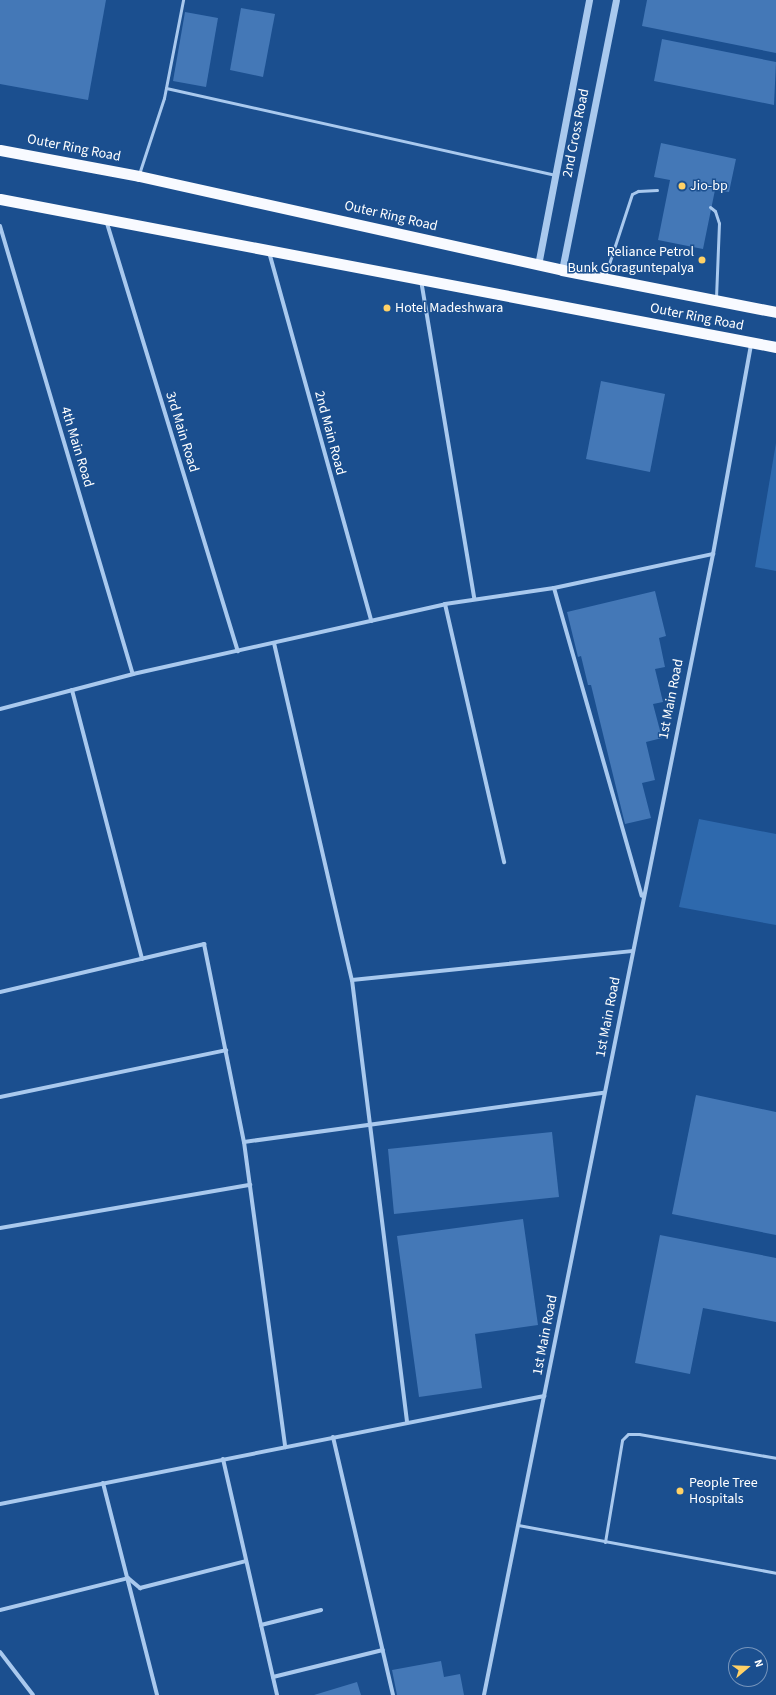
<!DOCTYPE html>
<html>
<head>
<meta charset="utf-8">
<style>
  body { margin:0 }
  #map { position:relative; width:776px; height:1695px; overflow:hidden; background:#1b4f8f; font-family:"Source Sans 3",sans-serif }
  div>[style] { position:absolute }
  .green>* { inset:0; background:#2e69ad }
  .building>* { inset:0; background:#4478b7 }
  .service>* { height:3px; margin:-1.5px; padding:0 1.5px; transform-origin:1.5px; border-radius:1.5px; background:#a9c9ee }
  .minor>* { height:4px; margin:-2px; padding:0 2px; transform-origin:2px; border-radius:2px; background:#a9c9ee }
  .tertiary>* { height:7px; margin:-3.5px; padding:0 3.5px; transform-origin:3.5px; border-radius:3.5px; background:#a9c9ee }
  .trunk>* { height:11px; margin:-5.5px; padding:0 5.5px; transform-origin:5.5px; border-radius:5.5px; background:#f8faff }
  .dots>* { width:11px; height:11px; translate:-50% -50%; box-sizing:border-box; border:2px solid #1b4f8f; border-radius:50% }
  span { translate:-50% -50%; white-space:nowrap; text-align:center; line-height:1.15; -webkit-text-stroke:3px #1b4f8f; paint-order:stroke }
  .street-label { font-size:14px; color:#fff }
  .poi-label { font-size:14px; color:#fff }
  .left { translate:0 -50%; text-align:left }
  .right { translate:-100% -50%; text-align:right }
  .north { position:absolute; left:728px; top:1647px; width:40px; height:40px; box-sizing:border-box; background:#1b4f8f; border:1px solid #7695bc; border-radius:50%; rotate:71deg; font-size:11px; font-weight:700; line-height:16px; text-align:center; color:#fff }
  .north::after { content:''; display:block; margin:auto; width:14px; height:18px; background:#ffd166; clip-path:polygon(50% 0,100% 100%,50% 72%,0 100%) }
</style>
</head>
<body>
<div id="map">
  <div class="green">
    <i style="clip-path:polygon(776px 443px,776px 571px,755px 567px)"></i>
    <i style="clip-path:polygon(699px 819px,776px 834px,776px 925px,679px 907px)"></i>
  </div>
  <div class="building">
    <i style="clip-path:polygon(0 0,106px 0,88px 100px,0 84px)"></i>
    <i style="clip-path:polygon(647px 0,776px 0,776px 53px,642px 26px)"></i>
    <i style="clip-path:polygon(241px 8px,275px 14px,263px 77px,230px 70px)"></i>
    <i style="clip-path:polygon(185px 12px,218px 18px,206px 87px,173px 81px)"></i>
    <i style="clip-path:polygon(662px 39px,776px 62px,774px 105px,654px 81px)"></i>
    <i style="clip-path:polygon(661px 143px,736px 159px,729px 192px,715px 190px,703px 249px,658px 240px,670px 180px,654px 177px)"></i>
    <i style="clip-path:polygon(601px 381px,665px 394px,650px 472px,586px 459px)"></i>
    <i style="clip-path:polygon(655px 591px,666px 636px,659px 638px,665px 667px,655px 669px,663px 702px,653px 704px,662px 738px,646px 742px,655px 780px,642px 783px,651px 818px,625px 824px,591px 685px,588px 685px,581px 656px,578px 657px,567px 612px)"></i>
    <i style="clip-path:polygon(696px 1095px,776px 1112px,776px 1235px,672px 1214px)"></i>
    <i style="clip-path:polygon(552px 1132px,559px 1197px,394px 1214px,388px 1149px)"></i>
    <i style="clip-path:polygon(523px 1219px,538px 1325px,475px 1334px,482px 1388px,419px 1397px,397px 1236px)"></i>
    <i style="clip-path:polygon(660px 1235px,776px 1258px,776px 1322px,703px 1308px,690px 1374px,635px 1363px)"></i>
    <i style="clip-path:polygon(441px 1661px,444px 1677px,460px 1674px,464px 1695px,397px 1695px,392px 1670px)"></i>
    <i style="clip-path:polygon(357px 1682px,361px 1695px,314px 1695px)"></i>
  </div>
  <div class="service">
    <i style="left:166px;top:88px;width:398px;rotate:12.6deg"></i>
    <i style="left:139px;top:174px;width:80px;rotate:-71.8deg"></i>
    <i style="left:164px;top:98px;width:100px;rotate:-79deg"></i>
    <i style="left:710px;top:207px;width:6px;rotate:39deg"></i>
    <i style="left:715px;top:211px;width:13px;rotate:72deg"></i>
    <i style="left:719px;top:223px;width:75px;rotate:92.3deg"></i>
    <i style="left:605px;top:276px;width:86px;rotate:-71.8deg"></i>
    <i style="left:632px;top:194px;width:7px;rotate:-27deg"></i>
    <i style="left:638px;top:191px;width:19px;rotate:-3deg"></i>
    <i style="left:518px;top:1525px;width:262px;rotate:10.5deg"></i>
    <i style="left:605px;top:1542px;width:103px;rotate:-80.5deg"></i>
    <i style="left:622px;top:1440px;width:8px;rotate:-45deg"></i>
    <i style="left:628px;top:1434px;width:11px"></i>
    <i style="left:639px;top:1434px;width:139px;rotate:9.9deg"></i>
  </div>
  <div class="minor">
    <i style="left:106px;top:220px;width:451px;rotate:73deg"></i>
    <i style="left:0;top:226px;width:467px;rotate:73.5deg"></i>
    <i style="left:269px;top:252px;width:383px;rotate:74.5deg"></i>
    <i style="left:421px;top:280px;width:322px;rotate:80.5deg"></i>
    <i style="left:554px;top:588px;width:320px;rotate:74.1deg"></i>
    <i style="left:445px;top:604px;width:265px;rotate:77.1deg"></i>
    <i style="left:274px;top:643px;width:346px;rotate:77deg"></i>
    <i style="left:352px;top:980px;width:446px;rotate:82.9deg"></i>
    <i style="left:72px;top:690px;width:278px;rotate:75.4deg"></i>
    <i style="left:0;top:709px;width:138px;rotate:-14.7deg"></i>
    <i style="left:133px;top:674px;width:320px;rotate:-12.6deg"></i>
    <i style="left:445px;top:604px;width:110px;rotate:-8.4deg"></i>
    <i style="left:554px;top:588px;width:163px;rotate:-12.1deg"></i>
    <i style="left:352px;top:980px;width:281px;rotate:-5.9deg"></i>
    <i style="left:0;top:992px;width:210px;rotate:-13.2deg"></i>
    <i style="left:204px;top:944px;width:202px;rotate:78.6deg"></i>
    <i style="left:244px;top:1142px;width:308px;rotate:82.3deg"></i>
    <i style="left:0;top:1097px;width:231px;rotate:-11.7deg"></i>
    <i style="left:244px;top:1142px;width:363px;rotate:-7.8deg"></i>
    <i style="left:0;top:1228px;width:254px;rotate:-9.8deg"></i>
    <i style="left:333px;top:1437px;width:265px;rotate:76.9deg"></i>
    <i style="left:223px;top:1459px;width:242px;rotate:77.1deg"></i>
    <i style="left:103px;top:1483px;width:219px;rotate:75.7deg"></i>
    <i style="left:0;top:1504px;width:555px;rotate:-11.23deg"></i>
    <i style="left:0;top:1610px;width:132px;rotate:-14deg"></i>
    <i style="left:128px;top:1578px;width:16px;rotate:40deg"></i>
    <i style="left:140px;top:1588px;width:109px;rotate:-14.3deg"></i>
    <i style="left:261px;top:1625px;width:62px;rotate:-14deg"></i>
    <i style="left:0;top:1652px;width:54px;rotate:52.5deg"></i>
    <i style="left:273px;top:1677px;width:113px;rotate:-13.8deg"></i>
    <i style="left:484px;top:1695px;width:1164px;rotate:-78.65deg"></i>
    <i style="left:713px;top:554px;width:213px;rotate:-79.7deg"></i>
  </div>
  <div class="tertiary">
    <i style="left:538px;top:265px;width:270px;rotate:-79.1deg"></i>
    <i style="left:562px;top:270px;width:275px;rotate:-78.7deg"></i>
  </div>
  <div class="trunk">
    <i style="left:0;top:150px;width:141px;rotate:10.6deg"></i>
    <i style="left:139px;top:176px;width:433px;rotate:12.5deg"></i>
    <i style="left:562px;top:270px;width:218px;rotate:11.1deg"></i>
    <i style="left:0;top:199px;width:790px;rotate:10.8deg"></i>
  </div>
  <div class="dots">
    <i style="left:682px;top:186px;background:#ffd166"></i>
    <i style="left:702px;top:260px;background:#ffd166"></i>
    <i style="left:387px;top:308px;background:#ffd166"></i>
    <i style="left:680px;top:1491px;background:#ffd166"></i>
  </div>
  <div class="street-label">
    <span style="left:576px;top:133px;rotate:-79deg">2nd Cross Road</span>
    <span style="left:74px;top:148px;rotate:11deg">Outer Ring Road</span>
    <span style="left:391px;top:216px;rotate:13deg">Outer Ring Road</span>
    <span style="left:697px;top:317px;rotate:11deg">Outer Ring Road</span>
    <span style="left:182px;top:432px;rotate:73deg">3rd Main Road</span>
    <span style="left:330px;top:433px;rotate:75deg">2nd Main Road</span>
    <span style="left:77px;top:447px;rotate:73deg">4th Main Road</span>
    <span style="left:671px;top:699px;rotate:-79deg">1st Main Road</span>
    <span style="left:608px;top:1017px;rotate:-79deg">1st Main Road</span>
    <span style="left:545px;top:1335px;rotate:-79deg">1st Main Road</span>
  </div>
  <div class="poi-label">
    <span class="left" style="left:690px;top:186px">Jio-bp</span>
    <span class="right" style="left:694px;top:260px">Reliance Petrol<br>Bunk Goraguntepalya</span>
    <span class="left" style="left:395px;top:308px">Hotel Madeshwara</span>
    <span class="left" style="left:689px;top:1491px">People Tree<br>Hospitals</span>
  </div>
  <div class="north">N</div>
</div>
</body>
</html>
